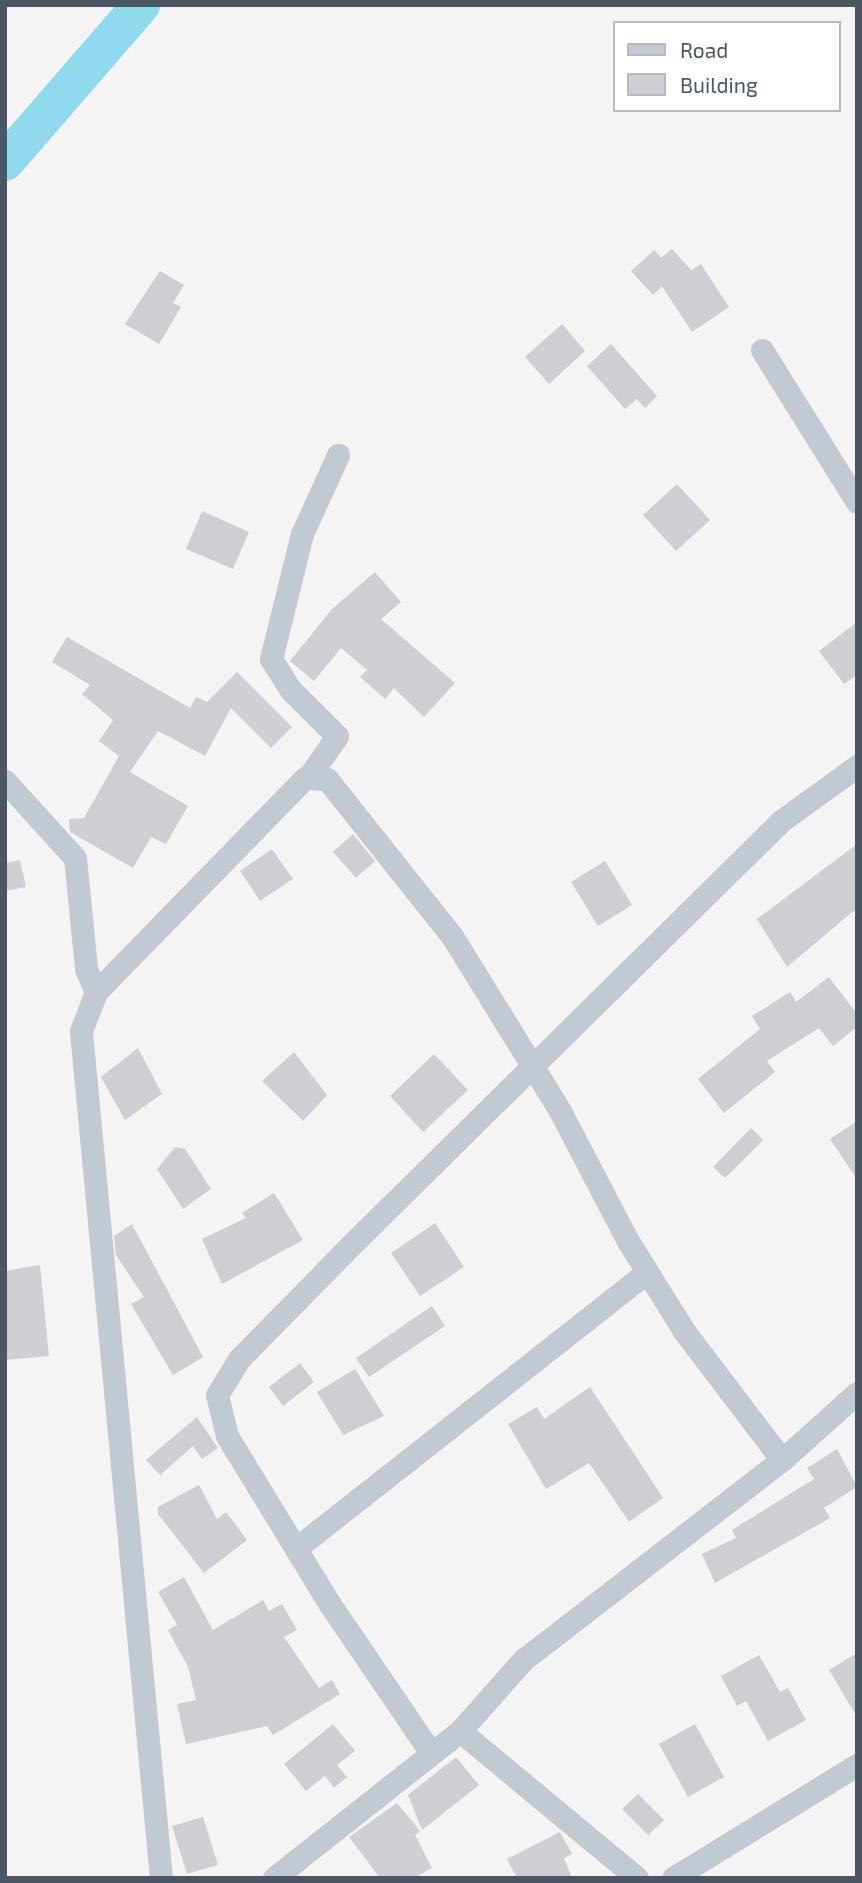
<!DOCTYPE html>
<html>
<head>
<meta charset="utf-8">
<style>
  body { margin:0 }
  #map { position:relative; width:862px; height:1883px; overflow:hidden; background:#f5f3f3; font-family:"Exo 2",sans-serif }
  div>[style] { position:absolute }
  .river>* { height:38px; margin:-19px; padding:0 19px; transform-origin:19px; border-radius:19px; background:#90daee }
  .building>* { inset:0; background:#cdcfd5 }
  .minor>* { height:23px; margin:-11.5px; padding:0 11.5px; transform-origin:11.5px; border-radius:11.5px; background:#c1cad2 }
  span { translate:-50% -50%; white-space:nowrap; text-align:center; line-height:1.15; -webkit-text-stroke:7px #fff; paint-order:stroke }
  .frame { position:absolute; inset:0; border:7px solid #4a5661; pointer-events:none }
  .legend { position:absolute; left:613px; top:21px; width:228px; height:91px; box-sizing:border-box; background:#fff; border:2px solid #b7bbc0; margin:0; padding:9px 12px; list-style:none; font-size:21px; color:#4a5661 }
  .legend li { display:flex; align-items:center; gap:14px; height:35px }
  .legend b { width:35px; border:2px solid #b7bbc0 }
</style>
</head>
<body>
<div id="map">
  <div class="river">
    <i style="left:5px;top:162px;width:208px;rotate:-49.1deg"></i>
  </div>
  <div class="building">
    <i style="clip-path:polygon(672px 249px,691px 270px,701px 264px,729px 307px,692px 332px,662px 286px,653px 295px,631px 271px,654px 250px,661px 258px)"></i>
    <i style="clip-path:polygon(160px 271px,184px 285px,173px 303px,181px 307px,159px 344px,125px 324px)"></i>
    <i style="clip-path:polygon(562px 324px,585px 351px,549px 384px,525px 357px)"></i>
    <i style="clip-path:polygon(611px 344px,657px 396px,645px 408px,637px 399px,625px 409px,587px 366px)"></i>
    <i style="clip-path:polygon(677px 484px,710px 520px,676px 551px,643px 515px)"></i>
    <i style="clip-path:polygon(202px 511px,249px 532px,233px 569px,186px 549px)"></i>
    <i style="clip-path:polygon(375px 572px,401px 602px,381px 619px,455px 683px,424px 717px,394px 688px,385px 699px,360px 677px,367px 670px,341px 648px,314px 681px,290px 661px,332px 609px)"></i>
    <i style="clip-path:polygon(857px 622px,857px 675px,844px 684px,819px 651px)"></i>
    <i style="clip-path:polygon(67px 637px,190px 708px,196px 697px,207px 702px,237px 672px,292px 727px,271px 748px,231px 708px,205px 756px,158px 731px,130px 772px,188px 806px,166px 844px,151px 837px,133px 868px,70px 832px,69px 819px,84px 818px,119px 756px,99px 741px,113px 720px,82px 694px,90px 685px,52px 662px)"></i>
    <i style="clip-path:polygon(353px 834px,375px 861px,356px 878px,333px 852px)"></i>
    <i style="clip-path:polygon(857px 844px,857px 908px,787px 967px,757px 919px)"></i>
    <i style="clip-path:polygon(272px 849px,293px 879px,260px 901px,240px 871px)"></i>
    <i style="clip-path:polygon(20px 860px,26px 887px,5px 891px,5px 863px)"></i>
    <i style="clip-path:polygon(605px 861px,632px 905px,598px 926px,571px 882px)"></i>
    <i style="clip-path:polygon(829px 977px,857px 1014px,857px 1027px,833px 1046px,819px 1028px,767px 1061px,775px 1072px,724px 1113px,698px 1079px,760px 1029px,752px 1016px,790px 992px,796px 1002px)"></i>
    <i style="clip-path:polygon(138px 1048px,162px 1094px,125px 1120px,101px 1077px)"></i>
    <i style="clip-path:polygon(294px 1052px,327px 1095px,303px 1121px,262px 1081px)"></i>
    <i style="clip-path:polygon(434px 1054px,468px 1090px,423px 1132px,390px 1096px)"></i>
    <i style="clip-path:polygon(857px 1121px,857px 1179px,830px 1139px)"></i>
    <i style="clip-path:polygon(751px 1128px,763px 1140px,725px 1178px,713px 1167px)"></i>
    <i style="clip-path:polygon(175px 1147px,185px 1149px,211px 1189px,183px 1209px,157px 1169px)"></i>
    <i style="clip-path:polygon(274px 1193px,303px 1240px,222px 1284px,202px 1239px,246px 1218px,242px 1213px)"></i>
    <i style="clip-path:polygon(435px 1223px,464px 1267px,420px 1296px,391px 1253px)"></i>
    <i style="clip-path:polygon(132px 1224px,203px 1357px,173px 1375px,131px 1304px,144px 1297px,116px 1255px,114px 1236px)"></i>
    <i style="clip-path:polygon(40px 1265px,49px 1356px,5px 1360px,5px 1271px)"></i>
    <i style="clip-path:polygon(432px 1306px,445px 1326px,369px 1377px,356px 1358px)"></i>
    <i style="clip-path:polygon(300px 1363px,314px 1382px,283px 1406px,269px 1387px)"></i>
    <i style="clip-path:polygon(355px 1369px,384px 1416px,343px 1435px,317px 1392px)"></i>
    <i style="clip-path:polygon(590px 1387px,663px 1498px,629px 1522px,589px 1463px,546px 1489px,508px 1424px,537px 1407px,544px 1419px)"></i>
    <i style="clip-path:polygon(197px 1417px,218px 1448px,202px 1459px,193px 1446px,160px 1475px,146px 1460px)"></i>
    <i style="clip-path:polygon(837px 1449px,857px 1487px,824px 1508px,830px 1518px,715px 1583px,702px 1554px,736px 1538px,732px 1530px,814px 1479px,807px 1468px)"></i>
    <i style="clip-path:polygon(199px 1485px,217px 1519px,226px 1512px,247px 1540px,204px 1573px,158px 1514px,158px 1507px)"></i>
    <i style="clip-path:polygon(184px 1577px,213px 1630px,263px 1600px,269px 1611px,282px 1604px,297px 1630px,284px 1637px,319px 1688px,332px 1680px,340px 1694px,273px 1735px,267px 1726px,186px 1744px,177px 1704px,196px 1700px,188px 1667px,168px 1630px,177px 1625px,158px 1592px)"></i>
    <i style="clip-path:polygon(857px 1653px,857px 1717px,829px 1670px)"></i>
    <i style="clip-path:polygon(759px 1655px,780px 1692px,788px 1688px,806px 1720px,768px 1741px,746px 1701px,737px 1706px,721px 1676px)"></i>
    <i style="clip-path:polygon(333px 1724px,355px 1751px,337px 1765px,347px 1777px,334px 1788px,325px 1776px,306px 1791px,284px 1764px)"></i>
    <i style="clip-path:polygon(695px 1724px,724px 1777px,688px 1797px,659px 1744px)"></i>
    <i style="clip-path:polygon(456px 1757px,479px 1785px,422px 1830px,408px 1795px)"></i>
    <i style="clip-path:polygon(638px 1794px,664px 1820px,648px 1835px,622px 1809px)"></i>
    <i style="clip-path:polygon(397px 1803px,420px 1831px,415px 1835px,432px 1868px,414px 1878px,380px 1878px,349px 1837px)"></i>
    <i style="clip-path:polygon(203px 1817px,218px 1865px,187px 1874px,172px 1826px)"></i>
    <i style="clip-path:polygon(560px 1832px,572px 1854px,564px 1858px,572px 1878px,517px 1878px,507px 1859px)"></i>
  </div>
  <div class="minor">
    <i style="left:762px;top:350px;width:179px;rotate:58deg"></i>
    <i style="left:310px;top:775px;width:47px;rotate:-55.3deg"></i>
    <i style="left:337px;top:736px;width:66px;rotate:-135deg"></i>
    <i style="left:290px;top:689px;width:36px;rotate:-122deg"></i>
    <i style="left:271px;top:659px;width:129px;rotate:-76.1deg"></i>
    <i style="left:302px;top:534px;width:87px;rotate:-65.5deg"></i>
    <i style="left:5px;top:781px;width:104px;rotate:47.7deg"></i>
    <i style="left:75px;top:858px;width:112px;rotate:84.3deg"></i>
    <i style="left:86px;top:969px;width:25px;rotate:67deg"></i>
    <i style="left:299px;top:1546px;width:443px;rotate:-38.2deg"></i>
    <i style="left:460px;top:1731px;width:230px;rotate:39.7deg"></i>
    <i style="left:431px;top:1753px;width:181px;rotate:-124.2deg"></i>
    <i style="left:329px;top:1603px;width:196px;rotate:-121.4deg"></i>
    <i style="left:227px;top:1436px;width:42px;rotate:-103.7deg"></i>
    <i style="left:217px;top:1395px;width:42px;rotate:-58.6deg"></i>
    <i style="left:239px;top:1359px;width:165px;rotate:-45.5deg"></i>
    <i style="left:355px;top:1241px;width:598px;rotate:-44.59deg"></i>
    <i style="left:781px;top:821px;width:94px;rotate:-35.9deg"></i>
    <i style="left:161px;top:1878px;width:851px;rotate:-95.4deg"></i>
    <i style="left:81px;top:1031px;width:42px;rotate:-69deg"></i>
    <i style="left:96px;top:992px;width:299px;rotate:-45.7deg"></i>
    <i style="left:305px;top:778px;width:22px;rotate:3deg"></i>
    <i style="left:327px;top:779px;width:201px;rotate:51.5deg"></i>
    <i style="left:452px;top:936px;width:206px;rotate:58.3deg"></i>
    <i style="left:560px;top:1111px;width:147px;rotate:62.4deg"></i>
    <i style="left:628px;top:1241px;width:106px;rotate:58.1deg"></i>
    <i style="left:684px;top:1331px;width:162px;rotate:52.8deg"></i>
    <i style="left:274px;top:1878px;width:237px;rotate:-38.3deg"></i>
    <i style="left:460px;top:1731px;width:95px;rotate:-48.4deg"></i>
    <i style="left:523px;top:1660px;width:327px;rotate:-37.7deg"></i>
    <i style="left:782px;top:1460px;width:101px;rotate:-41.8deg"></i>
    <i style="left:673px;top:1878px;width:216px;rotate:-31.6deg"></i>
  </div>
  <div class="frame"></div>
  <ul class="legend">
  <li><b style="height:9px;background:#c1cad2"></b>Road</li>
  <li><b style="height:19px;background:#cdcfd5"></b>Building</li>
  </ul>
</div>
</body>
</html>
